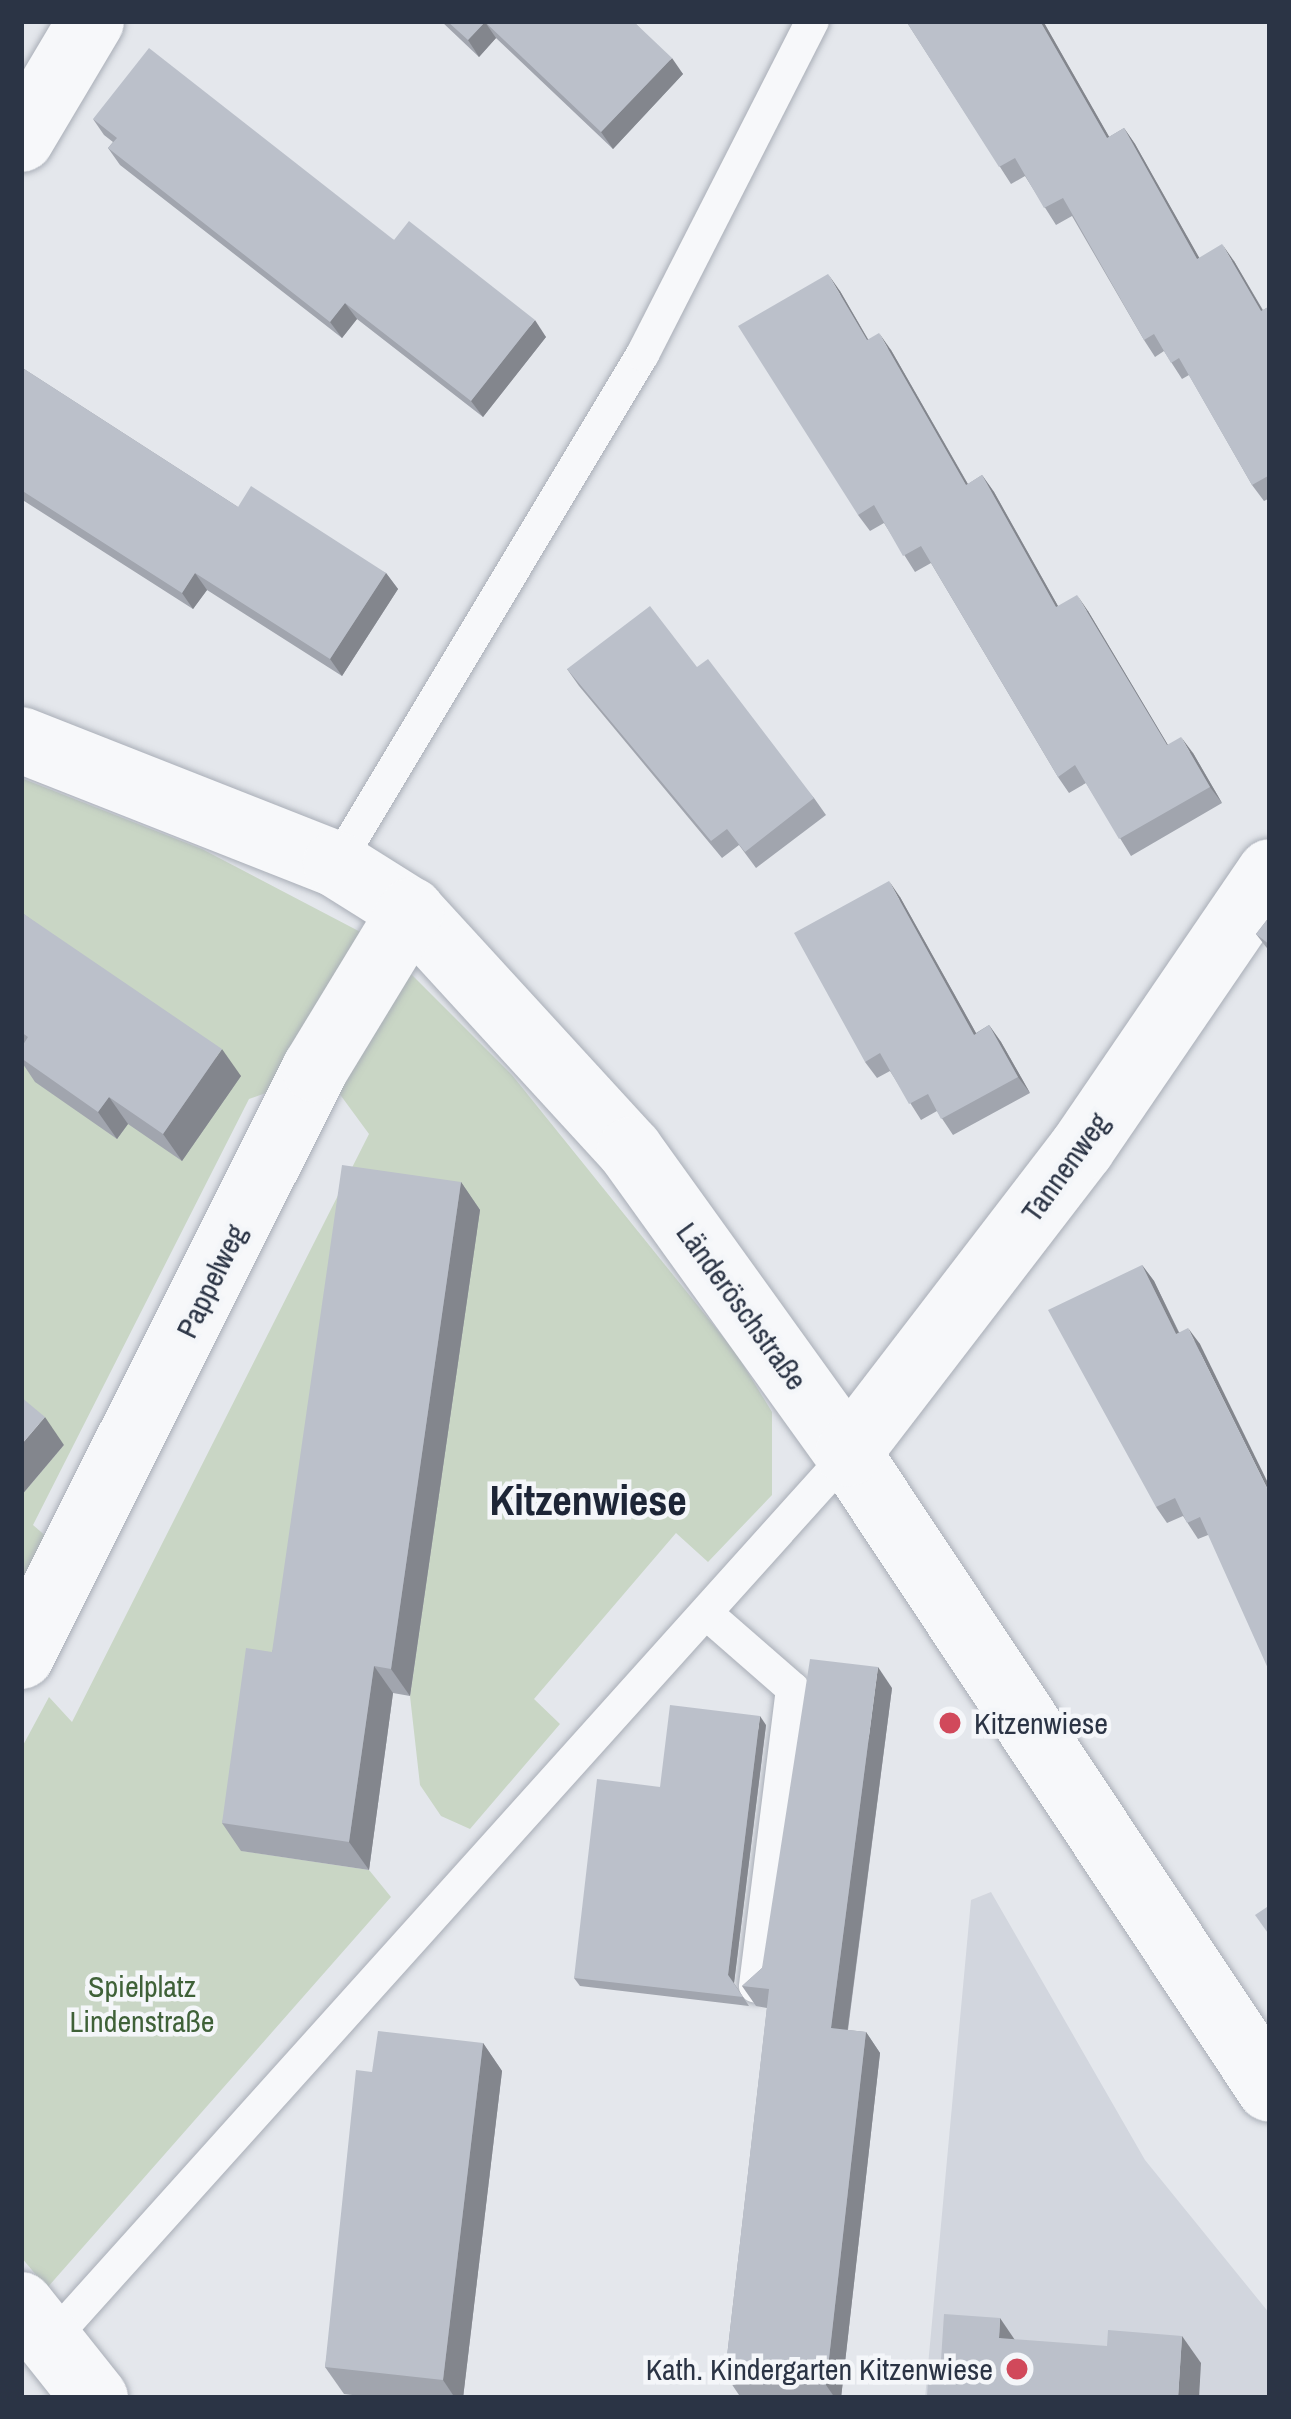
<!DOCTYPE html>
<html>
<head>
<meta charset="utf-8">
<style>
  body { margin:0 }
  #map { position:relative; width:1291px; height:2419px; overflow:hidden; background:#e4e7ec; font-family:"Archivo Narrow",sans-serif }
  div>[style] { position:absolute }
  .built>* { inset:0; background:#d2d6de }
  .green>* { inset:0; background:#c9d6c5 }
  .roads { filter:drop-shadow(0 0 3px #a9aeb7) drop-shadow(0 0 3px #a9aeb7) }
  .lane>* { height:33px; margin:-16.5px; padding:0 16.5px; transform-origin:16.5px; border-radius:16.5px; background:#f7f8fa }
  .street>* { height:66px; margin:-33px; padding:0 33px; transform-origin:33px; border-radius:33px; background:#f7f8fa }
  .wall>* { inset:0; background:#a1a5ae }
  .shaded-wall>* { inset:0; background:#83868d }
  .building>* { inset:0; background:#bbc0ca }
  .dots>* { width:33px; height:33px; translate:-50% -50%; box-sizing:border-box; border:6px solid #f4f6f9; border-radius:50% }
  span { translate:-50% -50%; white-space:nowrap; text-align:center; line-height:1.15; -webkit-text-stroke:9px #f4f6f9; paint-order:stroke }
  .street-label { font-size:30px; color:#2b3445 }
  .poi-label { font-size:30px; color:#2b3445 }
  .left { translate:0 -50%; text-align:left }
  .right { translate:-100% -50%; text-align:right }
  .park-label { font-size:30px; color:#3f6138 }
  .district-label { font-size:42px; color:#1d2536; font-weight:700 }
  .frame { position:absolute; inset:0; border:24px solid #2b3445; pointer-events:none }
</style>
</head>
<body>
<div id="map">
  <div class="built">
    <i style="clip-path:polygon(991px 1892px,1145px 2160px,1270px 2314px,1270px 2398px,925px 2398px,971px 1900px)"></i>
  </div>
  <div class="green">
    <i style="clip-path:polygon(21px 778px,202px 849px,370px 937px,288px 1085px,249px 1099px,33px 1525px,48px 1538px,21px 1588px,21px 1496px,64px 1445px,21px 1409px,21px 1046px,47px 1065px,36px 1082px,117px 1138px,128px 1124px,21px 923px)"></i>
    <i style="clip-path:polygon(405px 968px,512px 1075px,736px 1353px,772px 1412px,772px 1495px,708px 1562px,676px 1533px,534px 1699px,560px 1724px,470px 1829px,441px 1816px,420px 1785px,410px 1696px,457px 1365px,242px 1851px,369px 1870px,391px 1897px,47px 2288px,21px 2257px,21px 1749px,49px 1697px,72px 1722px,369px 1134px,336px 1089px)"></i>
  </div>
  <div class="roads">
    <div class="lane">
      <i style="left:336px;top:864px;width:595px;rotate:-59.04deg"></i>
      <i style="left:642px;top:354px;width:374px;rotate:-63deg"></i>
      <i style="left:706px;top:1613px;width:114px;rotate:41.1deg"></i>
      <i style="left:792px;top:1688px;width:300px;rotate:97.1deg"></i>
      <i style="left:52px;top:2338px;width:1190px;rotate:-48.03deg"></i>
    </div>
    <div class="street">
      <i style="left:21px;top:139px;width:137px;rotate:-59.3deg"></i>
      <i style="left:21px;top:740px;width:339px;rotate:21.5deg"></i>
      <i style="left:336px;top:864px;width:89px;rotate:32.1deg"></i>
      <i style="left:411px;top:911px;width:324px;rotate:47.5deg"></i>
      <i style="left:630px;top:1150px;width:373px;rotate:54.3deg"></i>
      <i style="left:848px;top:1453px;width:763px;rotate:56.43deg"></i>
      <i style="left:848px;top:1453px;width:384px;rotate:-52.5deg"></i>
      <i style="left:1082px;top:1148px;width:334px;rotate:-55.7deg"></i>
      <i style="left:21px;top:1656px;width:657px;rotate:-63.4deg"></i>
      <i style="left:315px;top:1069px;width:185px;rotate:-58.7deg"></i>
      <i style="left:21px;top:2305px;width:119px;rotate:51.5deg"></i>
    </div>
  </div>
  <div class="wall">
    <i style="clip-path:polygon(441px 21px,633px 21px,683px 74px,613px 149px,496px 38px,479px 57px)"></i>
    <i style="clip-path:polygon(906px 21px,1043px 21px,1109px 137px,1124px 128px,1135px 144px,1199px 258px,1234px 261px,1263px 310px,1270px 306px,1270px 498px,1264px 501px,1252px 485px,1189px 375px,1182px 379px,1164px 351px,1155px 357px,1144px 340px,1072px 216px,1056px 225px,1025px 176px,1011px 184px)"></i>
    <i style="clip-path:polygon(93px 119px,394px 240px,546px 337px,483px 417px,357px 319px,342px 338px,120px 165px,108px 148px,113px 142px,104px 135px)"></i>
    <i style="clip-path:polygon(840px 291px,868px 339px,891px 350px,968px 484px,982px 475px,994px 492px,1058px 606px,1088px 611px,1168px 745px,1193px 753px,1222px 803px,1131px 856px,1086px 783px,1069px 793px,1058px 777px,931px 563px,915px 572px,884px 523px,870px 531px,858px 515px)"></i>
    <i style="clip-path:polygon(21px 367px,238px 507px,386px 573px,398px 589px,342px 676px,207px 590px,193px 609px,21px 499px)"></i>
    <i style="clip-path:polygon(697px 667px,814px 798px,826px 815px,756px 868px,739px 845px,722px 858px,579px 686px,567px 669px)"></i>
    <i style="clip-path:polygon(900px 897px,976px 1033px,989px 1025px,1001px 1042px,1030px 1093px,953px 1135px,937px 1111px,921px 1120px,890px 1071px,877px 1078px,865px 1062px)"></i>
    <i style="clip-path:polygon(21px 912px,241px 1076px,182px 1161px,128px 1124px,117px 1139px,35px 1082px,21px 1061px)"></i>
    <i style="clip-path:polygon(1270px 916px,1270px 952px,1256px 934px)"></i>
    <i style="clip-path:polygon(461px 1182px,480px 1210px,410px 1696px,393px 1693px,369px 1870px,241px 1851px,222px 1823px,272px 1652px)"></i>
    <i style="clip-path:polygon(1142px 1265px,1154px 1281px,1179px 1332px,1200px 1344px,1208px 1535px,1198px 1539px,1183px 1516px,1167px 1523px,1156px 1507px)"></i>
    <i style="clip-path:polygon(892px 1688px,848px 2030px,866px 2032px,880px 2053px,841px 2398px,769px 2398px,739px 2395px,725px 2374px,767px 2008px,756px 2006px,742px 1986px,762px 1968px)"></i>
    <i style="clip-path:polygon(766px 1725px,734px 1983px,749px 2006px,580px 1986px,574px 1978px,660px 1787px)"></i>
    <i style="clip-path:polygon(483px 2043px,502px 2071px,463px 2398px,377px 2398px,344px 2394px,325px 2367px,372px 2072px)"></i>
  </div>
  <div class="shaded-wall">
    <i style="clip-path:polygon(1040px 21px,1043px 21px,1119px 154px,1107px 138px)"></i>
    <i style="clip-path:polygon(485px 22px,496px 38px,479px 57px,468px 40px)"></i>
    <i style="clip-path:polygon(672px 58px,683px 74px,613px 149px,601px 132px)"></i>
    <i style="clip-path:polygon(1124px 128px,1135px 144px,1209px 275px,1197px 259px)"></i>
    <i style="clip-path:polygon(1222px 244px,1234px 261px,1270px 323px,1261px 311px)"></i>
    <i style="clip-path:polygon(828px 274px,840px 291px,878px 357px,867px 340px)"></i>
    <i style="clip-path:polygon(345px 303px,357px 319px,342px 338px,330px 322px)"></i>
    <i style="clip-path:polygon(535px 320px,546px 337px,483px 417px,471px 401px)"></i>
    <i style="clip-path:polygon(879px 333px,891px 350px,978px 502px,966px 485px)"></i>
    <i style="clip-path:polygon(982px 475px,994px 492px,1068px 624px,1056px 607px)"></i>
    <i style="clip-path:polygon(195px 573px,207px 590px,193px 609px,182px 593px)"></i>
    <i style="clip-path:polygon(386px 573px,398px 589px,342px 676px,330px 659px)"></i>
    <i style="clip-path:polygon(1077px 595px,1088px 611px,1178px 762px,1167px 745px)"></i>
    <i style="clip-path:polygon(1181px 737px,1193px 753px,1222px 803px,1210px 787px)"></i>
    <i style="clip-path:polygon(889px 881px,900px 897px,986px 1051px,974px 1035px)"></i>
    <i style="clip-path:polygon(989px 1025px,1001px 1042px,1030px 1093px,1018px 1077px)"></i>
    <i style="clip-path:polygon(222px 1049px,241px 1076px,182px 1161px,163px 1134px)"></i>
    <i style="clip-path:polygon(109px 1097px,128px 1124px,117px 1139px,98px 1112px)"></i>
    <i style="clip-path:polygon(461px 1182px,480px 1210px,410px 1696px,391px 1669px)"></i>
    <i style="clip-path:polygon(1142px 1265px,1154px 1281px,1187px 1350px,1176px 1334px)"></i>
    <i style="clip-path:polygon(1188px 1328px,1200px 1344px,1270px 1487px,1270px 1494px)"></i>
    <i style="clip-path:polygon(45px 1417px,64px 1445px,21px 1496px,21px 1445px)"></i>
    <i style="clip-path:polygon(374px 1666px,393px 1693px,369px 1870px,349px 1842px)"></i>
    <i style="clip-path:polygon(878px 1667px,892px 1688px,845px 2049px,831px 2028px)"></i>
    <i style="clip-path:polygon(760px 1716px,766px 1725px,734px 1983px,728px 1975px)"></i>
    <i style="clip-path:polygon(866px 2032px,880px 2053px,841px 2398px,835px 2398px,826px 2385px)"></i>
    <i style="clip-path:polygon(483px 2043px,502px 2071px,463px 2398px,455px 2398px,443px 2380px)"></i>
    <i style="clip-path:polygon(1000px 2318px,1019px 2346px,999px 2338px)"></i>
    <i style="clip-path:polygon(1182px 2336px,1201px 2363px,1199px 2398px,1178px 2398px)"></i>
  </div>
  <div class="building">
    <i style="clip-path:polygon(447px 21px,633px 21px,672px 58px,601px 132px,485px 22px,468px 40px)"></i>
    <i style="clip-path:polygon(906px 21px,1040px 21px,1107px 138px,1124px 128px,1197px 259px,1222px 244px,1261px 311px,1270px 306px,1270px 479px,1268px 476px,1252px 485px,1179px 358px,1171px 363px,1154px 334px,1144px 340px,1063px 198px,1044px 208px,1015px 158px,999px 167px)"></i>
    <i style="clip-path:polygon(149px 48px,394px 240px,409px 221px,535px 320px,471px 401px,345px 303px,330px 322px,108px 148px,117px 138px,93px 119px)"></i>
    <i style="clip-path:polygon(828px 274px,867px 340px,879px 333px,966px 485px,982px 475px,1056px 607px,1077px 595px,1167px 745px,1181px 737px,1210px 787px,1119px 839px,1075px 765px,1058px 777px,921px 546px,903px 556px,874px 505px,858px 515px,738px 326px)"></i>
    <i style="clip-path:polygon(21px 367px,238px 507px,251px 486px,386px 573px,330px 659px,195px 573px,182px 593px,21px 490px)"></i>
    <i style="clip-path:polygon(650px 606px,697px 667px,708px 659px,814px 798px,745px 852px,727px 829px,711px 841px,567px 669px)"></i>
    <i style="clip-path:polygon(889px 881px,974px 1035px,989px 1025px,1018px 1077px,941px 1119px,928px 1094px,909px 1104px,880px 1053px,865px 1062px,794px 933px)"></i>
    <i style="clip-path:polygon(21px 912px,222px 1049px,163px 1134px,109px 1097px,98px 1112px,21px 1058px,21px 1048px,28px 1037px,21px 1032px)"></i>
    <i style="clip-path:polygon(1270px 916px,1270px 945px,1256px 934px)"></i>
    <i style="clip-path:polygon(342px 1165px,461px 1182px,391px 1669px,374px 1666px,349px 1842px,222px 1823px,246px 1648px,272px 1652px)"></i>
    <i style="clip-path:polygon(1142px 1265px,1176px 1334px,1188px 1328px,1270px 1494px,1270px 1673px,1200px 1517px,1187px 1523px,1175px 1498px,1156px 1507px,1048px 1310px)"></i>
    <i style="clip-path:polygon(21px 1397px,45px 1417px,21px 1445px)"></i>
    <i style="clip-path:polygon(810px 1659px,878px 1667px,831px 2028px,866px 2032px,826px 2385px,725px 2374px,769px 1989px,742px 1986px,762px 1968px)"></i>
    <i style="clip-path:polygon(670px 1705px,760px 1716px,728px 1975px,743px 1997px,574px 1978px,597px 1779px,660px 1787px)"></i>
    <i style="clip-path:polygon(1270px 1905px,1270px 1936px,1255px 1915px)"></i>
    <i style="clip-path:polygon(378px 2031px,483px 2043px,443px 2380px,325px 2367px,356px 2070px,372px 2072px)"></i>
    <i style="clip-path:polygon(944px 2314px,1000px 2318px,999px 2338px,1107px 2346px,1108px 2330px,1182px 2336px,1178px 2398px,927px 2398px,929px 2360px,941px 2360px)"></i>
  </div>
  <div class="dots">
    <i style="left:950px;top:1723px;background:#d1495b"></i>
    <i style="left:1017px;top:2369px;background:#d1495b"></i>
  </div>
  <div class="street-label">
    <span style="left:1065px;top:1167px;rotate:-54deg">Tannenweg</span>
    <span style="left:211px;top:1281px;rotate:-64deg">Pappelweg</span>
    <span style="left:742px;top:1306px;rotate:54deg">Länderöschstraße</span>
  </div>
  <div class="poi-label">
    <span class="left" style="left:974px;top:1723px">Kitzenwiese</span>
    <span class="right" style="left:993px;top:2369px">Kath. Kindergarten Kitzenwiese</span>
  </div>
  <div class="park-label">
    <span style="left:142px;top:2003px">Spielplatz<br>Lindenstraße</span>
  </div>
  <div class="district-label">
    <span style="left:588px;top:1500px">Kitzenwiese</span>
  </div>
  <div class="frame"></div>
</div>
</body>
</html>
